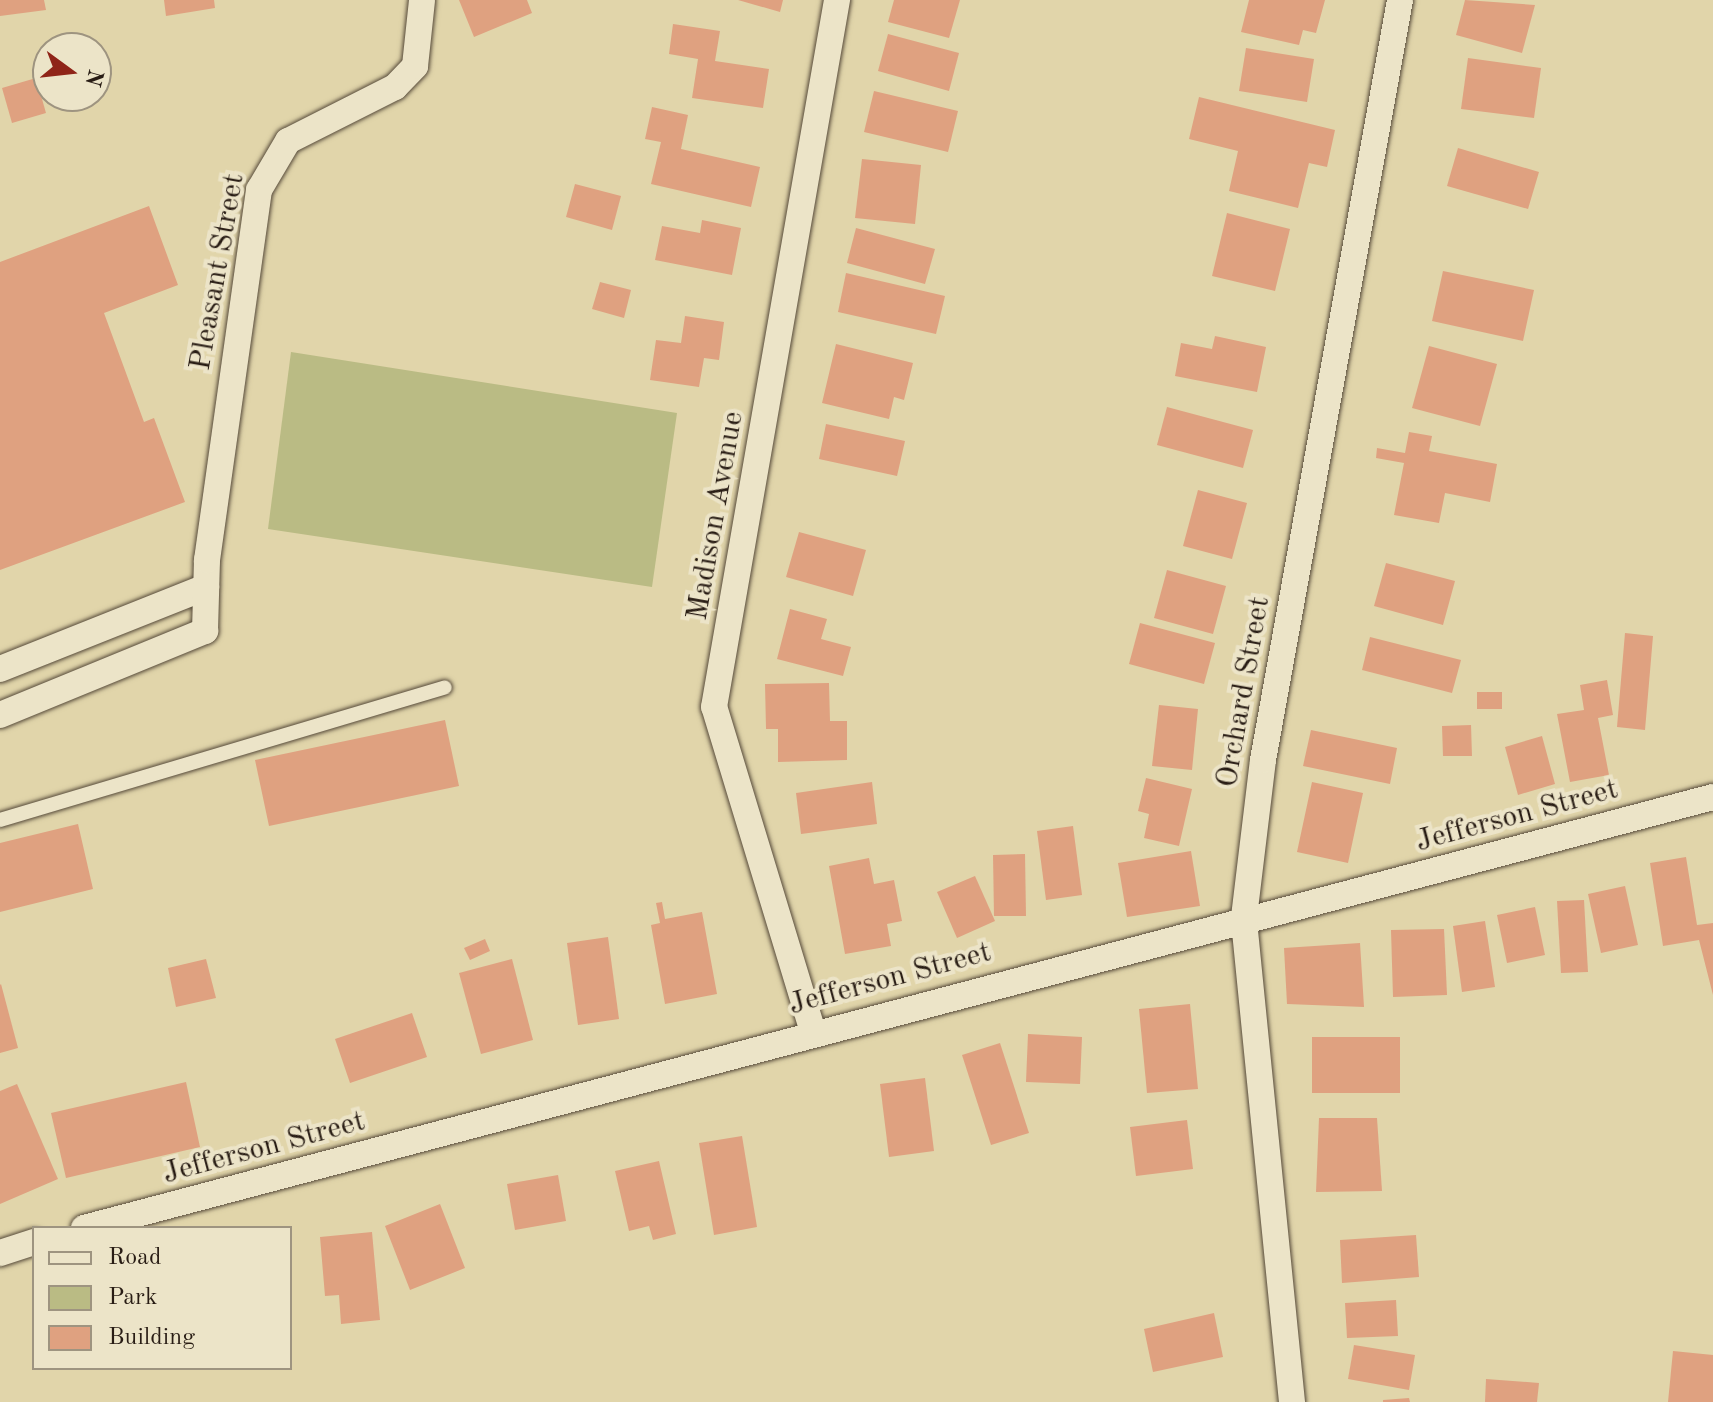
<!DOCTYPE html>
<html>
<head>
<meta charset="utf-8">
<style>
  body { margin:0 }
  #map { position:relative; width:1713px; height:1402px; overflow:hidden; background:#e1d5aa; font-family:"Old Standard TT",serif }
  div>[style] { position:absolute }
  .green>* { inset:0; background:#babb84 }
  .building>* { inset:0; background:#dfa180 }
  .roads { filter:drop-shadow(0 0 2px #564a3a) drop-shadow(0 0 2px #564a3a) }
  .service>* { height:14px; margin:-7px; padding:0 7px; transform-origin:7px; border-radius:7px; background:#ece4c8 }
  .minor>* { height:26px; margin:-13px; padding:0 13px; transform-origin:13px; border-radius:13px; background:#ece4c8 }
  span { translate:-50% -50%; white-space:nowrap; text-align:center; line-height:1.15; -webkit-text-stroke:8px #ece4c8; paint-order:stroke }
  .street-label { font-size:30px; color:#281c14 }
  .legend { position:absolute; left:32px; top:1226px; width:260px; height:144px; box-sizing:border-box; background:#ece4c8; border:2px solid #9e9480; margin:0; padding:10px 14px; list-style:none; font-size:24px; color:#281c14 }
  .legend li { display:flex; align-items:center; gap:16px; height:40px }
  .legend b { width:40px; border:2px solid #9e9480 }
  .north { position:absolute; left:32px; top:32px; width:80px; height:80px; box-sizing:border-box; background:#ece4c8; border:2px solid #9e9480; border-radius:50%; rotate:105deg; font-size:22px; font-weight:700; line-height:32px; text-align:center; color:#281c14 }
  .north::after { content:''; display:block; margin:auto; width:28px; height:36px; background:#8f2418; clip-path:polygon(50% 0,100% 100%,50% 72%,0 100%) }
</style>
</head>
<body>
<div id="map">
  <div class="green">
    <i style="clip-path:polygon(291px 352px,677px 413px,652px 587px,268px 529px)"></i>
  </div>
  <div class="building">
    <i style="clip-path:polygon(0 0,44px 0,46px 10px,0 16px)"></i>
    <i style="clip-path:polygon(164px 0,214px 0,215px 8px,166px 16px)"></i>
    <i style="clip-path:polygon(459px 0,527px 0,532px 13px,474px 37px)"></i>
    <i style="clip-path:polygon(738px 0,783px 0,780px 12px)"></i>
    <i style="clip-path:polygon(894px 0,960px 0,949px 38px,888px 22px)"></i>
    <i style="clip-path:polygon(1249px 0,1325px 0,1316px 33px,1303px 30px,1299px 45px,1241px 32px)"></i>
    <i style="clip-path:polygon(1465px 0,1535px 5px,1522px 53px,1456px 35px)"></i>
    <i style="clip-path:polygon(673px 24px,720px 31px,715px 61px,769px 69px,763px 108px,692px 98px,698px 59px,669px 54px)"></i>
    <i style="clip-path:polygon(888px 34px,959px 53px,949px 91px,878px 71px)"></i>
    <i style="clip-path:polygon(1246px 48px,1314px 59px,1307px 102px,1239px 91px)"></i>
    <i style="clip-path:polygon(1468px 58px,1541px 68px,1534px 118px,1461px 109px)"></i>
    <i style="clip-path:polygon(36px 78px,46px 113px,12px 123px,2px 88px)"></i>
    <i style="clip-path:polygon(874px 91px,958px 111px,948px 152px,864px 132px)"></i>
    <i style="clip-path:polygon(1199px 97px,1335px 130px,1327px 167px,1309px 163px,1298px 208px,1229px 191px,1238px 151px,1189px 139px)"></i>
    <i style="clip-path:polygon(652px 107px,688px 115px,681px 149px,760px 167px,751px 207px,651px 184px,661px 142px,645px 139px)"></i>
    <i style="clip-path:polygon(1458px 148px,1539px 172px,1528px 209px,1447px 186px)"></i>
    <i style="clip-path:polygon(862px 159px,921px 165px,915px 224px,855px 218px)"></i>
    <i style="clip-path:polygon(575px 184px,621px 196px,612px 230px,566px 217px)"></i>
    <i style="clip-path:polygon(149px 206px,178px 285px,104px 313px,144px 422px,154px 418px,185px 502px,0 570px,0 262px)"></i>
    <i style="clip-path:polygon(1227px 213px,1290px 229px,1275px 291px,1212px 276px)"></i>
    <i style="clip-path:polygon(702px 220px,741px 228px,732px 275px,655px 260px,662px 226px,700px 233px)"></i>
    <i style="clip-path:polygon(856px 228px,935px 249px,925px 284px,847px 263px)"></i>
    <i style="clip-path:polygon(1443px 271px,1534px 290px,1523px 341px,1432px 321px)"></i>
    <i style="clip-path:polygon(846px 273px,945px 296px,936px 334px,838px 312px)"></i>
    <i style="clip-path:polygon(600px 282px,631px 290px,624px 318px,592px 309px)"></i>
    <i style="clip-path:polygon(685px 316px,724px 322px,719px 360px,704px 358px,699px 387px,650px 380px,656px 340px,681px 343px)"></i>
    <i style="clip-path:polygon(1215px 336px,1266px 347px,1257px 392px,1175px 376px,1181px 343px,1212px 349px)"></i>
    <i style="clip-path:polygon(836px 344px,913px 363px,904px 400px,894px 397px,889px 419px,822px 403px)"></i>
    <i style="clip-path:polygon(1429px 346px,1497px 364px,1480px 426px,1412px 408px)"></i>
    <i style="clip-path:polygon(1167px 407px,1253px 430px,1243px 468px,1157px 445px)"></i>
    <i style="clip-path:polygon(826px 424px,905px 441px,897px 476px,819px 459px)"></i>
    <i style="clip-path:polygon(1409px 432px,1432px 436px,1429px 451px,1497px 464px,1490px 502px,1445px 493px,1439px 523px,1394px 515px,1404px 463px,1376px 458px,1377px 448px,1405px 453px)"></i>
    <i style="clip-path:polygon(1198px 490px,1247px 503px,1232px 559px,1183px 546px)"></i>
    <i style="clip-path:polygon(799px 532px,866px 550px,853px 596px,786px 577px)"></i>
    <i style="clip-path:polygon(1386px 563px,1455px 581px,1443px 625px,1374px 606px)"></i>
    <i style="clip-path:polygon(1167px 570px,1226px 586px,1213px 634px,1154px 618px)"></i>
    <i style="clip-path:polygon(790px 609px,827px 619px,821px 639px,851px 647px,843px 676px,777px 659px)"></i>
    <i style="clip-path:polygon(1140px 623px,1215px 643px,1204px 684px,1129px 664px)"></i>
    <i style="clip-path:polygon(1625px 633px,1653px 636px,1645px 730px,1617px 727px)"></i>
    <i style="clip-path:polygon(1370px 637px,1461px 660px,1452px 693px,1362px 670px)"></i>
    <i style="clip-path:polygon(1607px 680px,1613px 715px,1598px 718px,1609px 775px,1570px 782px,1557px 714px,1584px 710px,1580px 685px)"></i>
    <i style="clip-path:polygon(829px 683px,830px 721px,847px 721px,847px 760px,778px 762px,778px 729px,766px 729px,765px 684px)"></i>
    <i style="clip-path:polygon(1477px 692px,1502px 692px,1502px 709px,1477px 709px)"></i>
    <i style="clip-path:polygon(1159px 705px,1198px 709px,1192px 770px,1152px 766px)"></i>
    <i style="clip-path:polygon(445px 720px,459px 786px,269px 826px,255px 760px)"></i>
    <i style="clip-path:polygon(1471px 725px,1472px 756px,1443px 756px,1442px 726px)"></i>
    <i style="clip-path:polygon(1311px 730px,1397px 748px,1390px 784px,1303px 766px)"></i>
    <i style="clip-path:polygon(1542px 736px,1555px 784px,1518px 795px,1505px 747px)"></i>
    <i style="clip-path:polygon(1146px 778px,1192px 789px,1179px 846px,1144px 838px,1149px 814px,1138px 811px)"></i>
    <i style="clip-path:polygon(872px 782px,877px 824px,801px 834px,796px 793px)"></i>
    <i style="clip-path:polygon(1312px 782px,1363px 793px,1348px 863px,1297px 852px)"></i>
    <i style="clip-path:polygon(78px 824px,93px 889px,0 912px,0 843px)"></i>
    <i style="clip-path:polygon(1073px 826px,1082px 895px,1046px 900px,1037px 831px)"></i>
    <i style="clip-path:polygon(1191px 851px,1200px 906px,1127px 917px,1118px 863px)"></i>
    <i style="clip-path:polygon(1025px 854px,1026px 916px,994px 916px,993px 855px)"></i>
    <i style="clip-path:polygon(1686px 857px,1697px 925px,1713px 923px,1713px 995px,1699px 940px,1663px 946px,1650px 863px)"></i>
    <i style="clip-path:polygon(869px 858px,874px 884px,894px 880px,902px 921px,887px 924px,891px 946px,845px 954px,829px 866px)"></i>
    <i style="clip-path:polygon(975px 876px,995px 921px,957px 938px,937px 892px)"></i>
    <i style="clip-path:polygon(1625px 886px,1638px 945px,1601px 953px,1588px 894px)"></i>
    <i style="clip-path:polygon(1584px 900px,1588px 972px,1561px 973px,1557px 901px)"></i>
    <i style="clip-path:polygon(662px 902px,665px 919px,702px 912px,717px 994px,665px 1004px,651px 925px,660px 923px,656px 903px)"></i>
    <i style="clip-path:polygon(1535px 907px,1545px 955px,1507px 963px,1497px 915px)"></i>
    <i style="clip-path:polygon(1485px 921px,1495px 987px,1462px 992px,1453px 926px)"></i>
    <i style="clip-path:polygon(1444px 929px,1447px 995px,1393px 997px,1391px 930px)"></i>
    <i style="clip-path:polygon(608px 937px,619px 1019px,578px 1025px,567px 943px)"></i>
    <i style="clip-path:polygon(485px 939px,490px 951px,470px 960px,464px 948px)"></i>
    <i style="clip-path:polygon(1360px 943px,1364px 1007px,1287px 1004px,1284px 948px)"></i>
    <i style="clip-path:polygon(206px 959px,216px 998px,176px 1007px,168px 968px)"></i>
    <i style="clip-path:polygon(512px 959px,533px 1040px,481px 1054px,459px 973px)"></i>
    <i style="clip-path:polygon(1px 984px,18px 1048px,0 1053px,0 985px)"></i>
    <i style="clip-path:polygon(1190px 1004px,1198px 1089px,1147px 1093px,1139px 1009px)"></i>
    <i style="clip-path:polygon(412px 1013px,427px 1057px,350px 1083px,335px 1039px)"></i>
    <i style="clip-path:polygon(1028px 1034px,1082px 1037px,1080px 1084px,1026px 1082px)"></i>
    <i style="clip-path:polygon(1312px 1037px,1400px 1037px,1400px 1093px,1312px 1093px)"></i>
    <i style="clip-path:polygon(1000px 1043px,1029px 1133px,991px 1145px,962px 1055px)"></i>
    <i style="clip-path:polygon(925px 1078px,934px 1151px,889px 1157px,880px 1084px)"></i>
    <i style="clip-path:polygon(186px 1082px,200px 1147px,66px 1178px,51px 1113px)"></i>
    <i style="clip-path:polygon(17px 1084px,58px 1179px,0 1204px,0 1091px)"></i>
    <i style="clip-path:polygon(1319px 1118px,1377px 1118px,1382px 1191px,1316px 1192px)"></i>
    <i style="clip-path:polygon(1187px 1120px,1193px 1169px,1136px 1176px,1130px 1127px)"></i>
    <i style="clip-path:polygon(742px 1136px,757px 1227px,714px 1235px,699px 1143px)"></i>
    <i style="clip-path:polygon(659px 1161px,676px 1234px,653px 1240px,649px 1226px,629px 1231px,615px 1171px)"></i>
    <i style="clip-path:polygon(558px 1175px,566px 1221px,515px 1230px,507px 1184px)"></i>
    <i style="clip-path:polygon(440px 1204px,465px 1268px,410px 1290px,385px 1226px)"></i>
    <i style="clip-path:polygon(372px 1232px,380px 1320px,341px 1324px,339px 1295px,325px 1296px,320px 1237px)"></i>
    <i style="clip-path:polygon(1416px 1235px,1419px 1277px,1342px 1283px,1340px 1240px)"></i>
    <i style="clip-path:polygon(1396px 1300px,1398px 1336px,1347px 1338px,1345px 1303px)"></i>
    <i style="clip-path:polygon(1214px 1313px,1223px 1357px,1153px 1372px,1144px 1329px)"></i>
    <i style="clip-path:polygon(1354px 1345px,1415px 1355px,1409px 1390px,1348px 1379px)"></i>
    <i style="clip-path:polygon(1673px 1351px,1713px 1355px,1713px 1402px,1668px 1402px)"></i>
    <i style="clip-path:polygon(1486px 1379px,1539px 1383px,1537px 1402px,1485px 1402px)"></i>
    <i style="clip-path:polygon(1409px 1398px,1410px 1402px,1383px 1402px,1383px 1400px)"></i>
  </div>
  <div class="roads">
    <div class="service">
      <i style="left:0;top:820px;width:464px;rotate:-16.6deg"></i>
    </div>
    <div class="minor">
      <i style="left:0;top:669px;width:222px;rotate:-21.7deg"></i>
      <i style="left:0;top:715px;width:222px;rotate:-22.3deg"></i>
      <i style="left:205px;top:631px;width:71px;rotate:-88.4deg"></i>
      <i style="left:207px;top:560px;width:374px;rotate:-82deg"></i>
      <i style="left:259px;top:190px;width:57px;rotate:-59.4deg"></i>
      <i style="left:288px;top:141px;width:120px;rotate:-26.8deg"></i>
      <i style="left:395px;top:87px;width:29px;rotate:-46deg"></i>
      <i style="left:415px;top:66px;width:66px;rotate:-83.9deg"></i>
      <i style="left:813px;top:1032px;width:340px;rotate:-106.9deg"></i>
      <i style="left:714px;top:707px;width:718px;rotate:-80.13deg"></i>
      <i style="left:84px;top:1228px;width:1685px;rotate:-14.82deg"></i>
      <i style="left:0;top:1253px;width:36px;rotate:-18deg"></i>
      <i style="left:1292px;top:1402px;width:487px;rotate:-95.7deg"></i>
      <i style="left:1244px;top:917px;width:158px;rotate:-83.1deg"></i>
      <i style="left:1263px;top:760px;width:772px;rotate:-79.78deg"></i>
    </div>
  </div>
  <div class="street-label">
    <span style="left:218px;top:272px;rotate:-80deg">Pleasant Street</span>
    <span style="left:716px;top:516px;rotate:-80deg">Madison Avenue</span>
    <span style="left:1244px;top:692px;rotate:-80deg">Orchard Street</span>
    <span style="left:1517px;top:816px;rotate:-15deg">Jefferson Street</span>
    <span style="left:890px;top:979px;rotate:-15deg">Jefferson Street</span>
    <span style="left:264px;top:1148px;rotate:-15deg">Jefferson Street</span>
  </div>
  <ul class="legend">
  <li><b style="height:10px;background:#ece4c8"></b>Road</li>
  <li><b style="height:22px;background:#babb84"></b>Park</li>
  <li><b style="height:22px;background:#dfa180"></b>Building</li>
  </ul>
  <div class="north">N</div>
</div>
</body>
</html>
